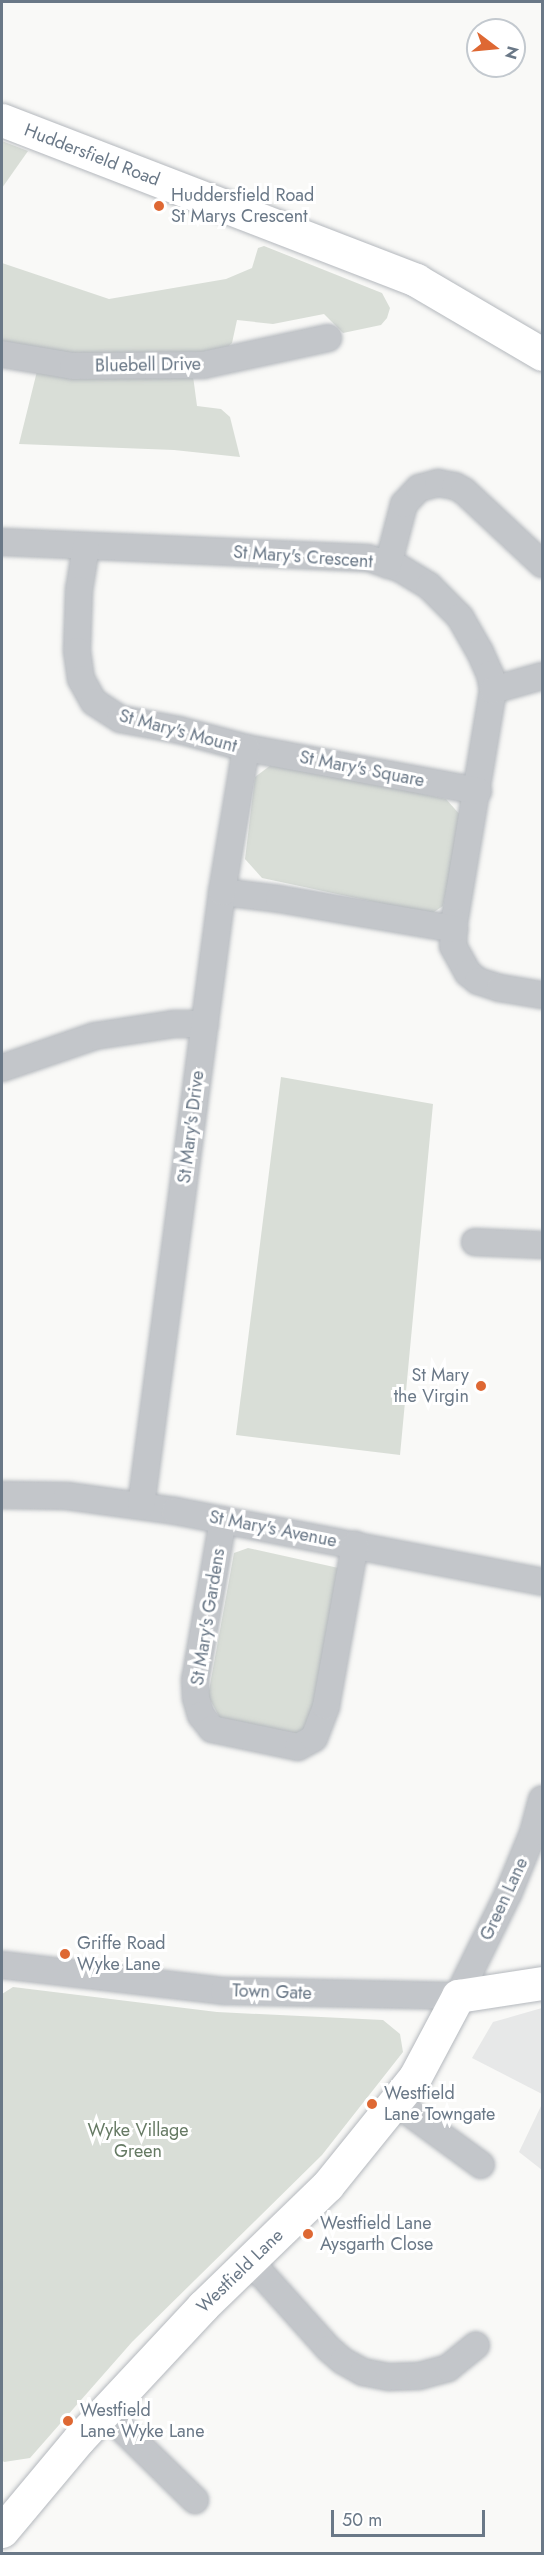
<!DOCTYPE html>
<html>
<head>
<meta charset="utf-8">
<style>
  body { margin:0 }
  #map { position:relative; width:544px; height:2555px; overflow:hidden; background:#f9f9f7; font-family:Jost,sans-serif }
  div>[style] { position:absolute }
  .built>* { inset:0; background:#e7e8e8 }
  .green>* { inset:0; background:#d9ded7 }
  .roads { filter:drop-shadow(0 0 2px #b4b8bd) drop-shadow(0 0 2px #b4b8bd) }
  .minor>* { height:26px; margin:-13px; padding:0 13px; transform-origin:13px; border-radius:13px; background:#c3c6ca }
  .major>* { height:33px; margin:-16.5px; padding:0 16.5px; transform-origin:16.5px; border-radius:16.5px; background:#fff }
  .dots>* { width:16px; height:16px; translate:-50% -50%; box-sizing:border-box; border:3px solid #fff; border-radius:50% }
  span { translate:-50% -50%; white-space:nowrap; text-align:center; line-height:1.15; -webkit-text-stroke:6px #fff; paint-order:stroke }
  .street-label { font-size:18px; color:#6a7887 }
  .poi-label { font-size:18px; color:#6a7887 }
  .left { translate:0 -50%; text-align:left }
  .right { translate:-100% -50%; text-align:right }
  .park-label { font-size:18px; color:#667a64 }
  .frame { position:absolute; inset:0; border:3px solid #6a7887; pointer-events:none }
  .north { position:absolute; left:466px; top:18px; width:60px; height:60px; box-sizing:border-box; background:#fff; border:2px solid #c3c9cf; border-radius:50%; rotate:106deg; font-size:16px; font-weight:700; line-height:24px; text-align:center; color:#6a7887 }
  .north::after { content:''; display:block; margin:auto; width:21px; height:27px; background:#de6833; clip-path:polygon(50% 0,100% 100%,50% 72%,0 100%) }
  .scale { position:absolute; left:331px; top:2510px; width:154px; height:27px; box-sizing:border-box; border:3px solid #6a7887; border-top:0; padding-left:8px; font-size:18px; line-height:21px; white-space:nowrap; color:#6a7887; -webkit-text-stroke:4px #fff; paint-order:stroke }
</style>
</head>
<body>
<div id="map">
  <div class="built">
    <i style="clip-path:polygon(542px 2008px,542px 2094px,472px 2058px,493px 2022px)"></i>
    <i style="clip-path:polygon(542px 2104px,542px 2170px,519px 2152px)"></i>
  </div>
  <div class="green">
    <i style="clip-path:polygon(2px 141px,28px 151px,2px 188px)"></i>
    <i style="clip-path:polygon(264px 246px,382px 293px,390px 308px,387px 318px,381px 325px,343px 333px,324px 314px,273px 324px,237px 320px,232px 343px,218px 355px,191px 361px,197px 406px,221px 409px,230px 417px,240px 457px,174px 450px,19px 444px,41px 355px,2px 343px,2px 263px,109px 299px,226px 279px,252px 268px,258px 248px)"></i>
    <i style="clip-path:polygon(275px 762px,446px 799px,462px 817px,443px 906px,431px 914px,262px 878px,245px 859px,255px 777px)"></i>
    <i style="clip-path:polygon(281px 1077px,433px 1104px,400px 1455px,236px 1435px)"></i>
    <i style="clip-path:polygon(248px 1548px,343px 1569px,316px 1708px,301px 1735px,222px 1722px,208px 1696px,234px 1553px)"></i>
    <i style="clip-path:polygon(13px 1987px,217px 2012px,383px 2020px,400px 2034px,403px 2052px,322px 2155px,132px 2342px,30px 2458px,4px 2462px,2px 2460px,2px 1994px)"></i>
  </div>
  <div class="roads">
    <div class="minor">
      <i style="left:2px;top:354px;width:72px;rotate:9.6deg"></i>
      <i style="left:73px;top:366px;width:130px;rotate:-0.4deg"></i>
      <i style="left:203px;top:365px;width:128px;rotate:-12.2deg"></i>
      <i style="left:2px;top:542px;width:366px;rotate:2.5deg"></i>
      <i style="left:368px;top:558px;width:35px;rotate:18deg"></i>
      <i style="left:401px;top:569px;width:33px;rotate:31deg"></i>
      <i style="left:429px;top:586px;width:44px;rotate:45deg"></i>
      <i style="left:460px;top:617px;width:40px;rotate:60.3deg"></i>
      <i style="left:480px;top:652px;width:24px;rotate:66deg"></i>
      <i style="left:490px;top:674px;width:16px;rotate:79deg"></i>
      <i style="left:493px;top:690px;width:235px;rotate:99.5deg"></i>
      <i style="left:454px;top:922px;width:24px;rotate:92deg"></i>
      <i style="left:453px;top:946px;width:31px;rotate:61deg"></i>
      <i style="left:468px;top:973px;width:13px;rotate:39deg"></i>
      <i style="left:478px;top:981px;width:23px;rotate:18deg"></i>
      <i style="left:500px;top:988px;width:43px;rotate:9.5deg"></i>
      <i style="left:86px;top:547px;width:44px;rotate:99.2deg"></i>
      <i style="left:79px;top:590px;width:61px;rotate:91.9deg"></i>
      <i style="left:77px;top:651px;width:28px;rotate:82deg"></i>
      <i style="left:81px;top:679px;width:26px;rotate:61deg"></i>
      <i style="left:94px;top:702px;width:31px;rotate:33deg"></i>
      <i style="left:120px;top:719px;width:60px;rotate:10.6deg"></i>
      <i style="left:179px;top:730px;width:69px;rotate:15deg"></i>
      <i style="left:246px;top:748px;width:236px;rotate:10.5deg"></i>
      <i style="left:388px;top:565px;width:63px;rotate:-75.3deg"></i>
      <i style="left:404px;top:504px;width:22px;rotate:-47deg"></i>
      <i style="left:419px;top:488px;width:20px;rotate:-15deg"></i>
      <i style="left:438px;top:483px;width:17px;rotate:10deg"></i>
      <i style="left:455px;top:486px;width:10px;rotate:29deg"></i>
      <i style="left:464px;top:491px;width:107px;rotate:43.1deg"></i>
      <i style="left:493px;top:690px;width:51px;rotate:-15.9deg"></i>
      <i style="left:222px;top:892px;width:57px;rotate:7deg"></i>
      <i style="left:279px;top:899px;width:178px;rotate:9.7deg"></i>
      <i style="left:2px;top:1068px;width:98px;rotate:-19deg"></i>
      <i style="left:95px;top:1036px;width:79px;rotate:-8.7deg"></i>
      <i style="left:173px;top:1024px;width:32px"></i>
      <i style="left:475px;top:1242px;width:67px;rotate:2.6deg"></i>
      <i style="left:2px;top:1495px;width:65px;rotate:0.9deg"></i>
      <i style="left:67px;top:1496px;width:109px;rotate:7.9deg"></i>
      <i style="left:175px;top:1511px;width:374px;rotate:10.9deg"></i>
      <i style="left:141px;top:1506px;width:619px;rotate:-82.48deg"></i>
      <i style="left:222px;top:892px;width:146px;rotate:-80.5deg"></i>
      <i style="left:223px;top:1520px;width:162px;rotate:99.9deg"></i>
      <i style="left:195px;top:1680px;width:18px;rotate:87deg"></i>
      <i style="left:196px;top:1698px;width:18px;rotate:74deg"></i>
      <i style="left:201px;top:1715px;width:18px;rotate:52deg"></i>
      <i style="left:212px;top:1729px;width:88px;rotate:11.8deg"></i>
      <i style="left:298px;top:1747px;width:18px;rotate:-29deg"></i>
      <i style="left:314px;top:1738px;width:34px;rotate:-69deg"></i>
      <i style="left:326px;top:1706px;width:164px;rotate:-79.8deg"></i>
      <i style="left:2px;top:1965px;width:224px;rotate:6.7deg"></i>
      <i style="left:224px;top:1991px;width:234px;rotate:1.2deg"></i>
      <i style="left:458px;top:1996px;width:114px;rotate:-63.9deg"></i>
      <i style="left:508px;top:1894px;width:66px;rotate:-67.7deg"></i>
      <i style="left:533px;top:1833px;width:35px;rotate:-75deg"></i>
      <i style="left:396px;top:2103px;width:105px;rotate:36.1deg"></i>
      <i style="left:250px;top:2261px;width:118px;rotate:48.1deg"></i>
      <i style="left:329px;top:2349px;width:18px;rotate:41deg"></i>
      <i style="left:343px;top:2361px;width:23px;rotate:29deg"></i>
      <i style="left:363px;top:2372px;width:26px;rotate:11deg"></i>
      <i style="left:389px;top:2377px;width:30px;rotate:-2deg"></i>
      <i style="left:419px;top:2376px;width:30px;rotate:-15deg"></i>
      <i style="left:448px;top:2368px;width:36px;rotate:-39deg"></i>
      <i style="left:105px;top:2412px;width:126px;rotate:44.4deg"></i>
    </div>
    <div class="major">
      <i style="left:2px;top:120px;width:444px;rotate:21.1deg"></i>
      <i style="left:416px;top:280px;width:146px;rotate:30.4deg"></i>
      <i style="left:2px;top:2531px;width:120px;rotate:-50.1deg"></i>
      <i style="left:79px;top:2439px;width:182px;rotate:-47deg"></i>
      <i style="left:203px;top:2306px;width:173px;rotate:-44.1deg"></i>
      <i style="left:327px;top:2186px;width:140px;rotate:-51.1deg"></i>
      <i style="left:415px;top:2077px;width:92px;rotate:-62deg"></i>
      <i style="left:458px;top:1996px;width:85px;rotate:-8.8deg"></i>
    </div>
  </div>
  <div class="dots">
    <i style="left:159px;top:206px;background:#de6833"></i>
    <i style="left:481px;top:1386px;background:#de6833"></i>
    <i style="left:65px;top:1954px;background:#de6833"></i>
    <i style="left:372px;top:2104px;background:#de6833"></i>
    <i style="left:308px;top:2234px;background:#de6833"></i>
    <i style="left:68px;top:2421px;background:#de6833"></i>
  </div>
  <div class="street-label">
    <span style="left:92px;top:155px;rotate:21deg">Huddersfield Road</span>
    <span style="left:148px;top:365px;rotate:-1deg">Bluebell Drive</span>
    <span style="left:303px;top:557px;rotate:4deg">St Mary's Crescent</span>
    <span style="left:178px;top:731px;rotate:15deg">St Mary's Mount</span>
    <span style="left:362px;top:769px;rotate:11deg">St Mary's Square</span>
    <span style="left:191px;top:1127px;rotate:-83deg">St Mary's Drive</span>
    <span style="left:273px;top:1529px;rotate:11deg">St Mary's Avenue</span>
    <span style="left:208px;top:1617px;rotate:-81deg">St Mary's Gardens</span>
    <span style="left:504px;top:1899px;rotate:-65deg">Green Lane</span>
    <span style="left:272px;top:1992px;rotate:2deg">Town Gate</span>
    <span style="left:240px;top:2271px;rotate:-44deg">Westfield Lane</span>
  </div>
  <div class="poi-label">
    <span class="left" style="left:171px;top:206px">Huddersfield Road<br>St Marys Crescent</span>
    <span class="right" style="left:469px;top:1386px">St Mary<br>the Virgin</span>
    <span class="left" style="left:77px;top:1954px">Griffe Road<br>Wyke Lane</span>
    <span class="left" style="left:384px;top:2104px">Westfield<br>Lane Towngate</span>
    <span class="left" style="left:320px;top:2234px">Westfield Lane<br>Aysgarth Close</span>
    <span class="left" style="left:80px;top:2421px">Westfield<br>Lane Wyke Lane</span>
  </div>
  <div class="park-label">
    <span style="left:138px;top:2141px">Wyke Village<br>Green</span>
  </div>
  <div class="frame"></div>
  <div class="north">N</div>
  <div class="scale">50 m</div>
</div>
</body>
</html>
